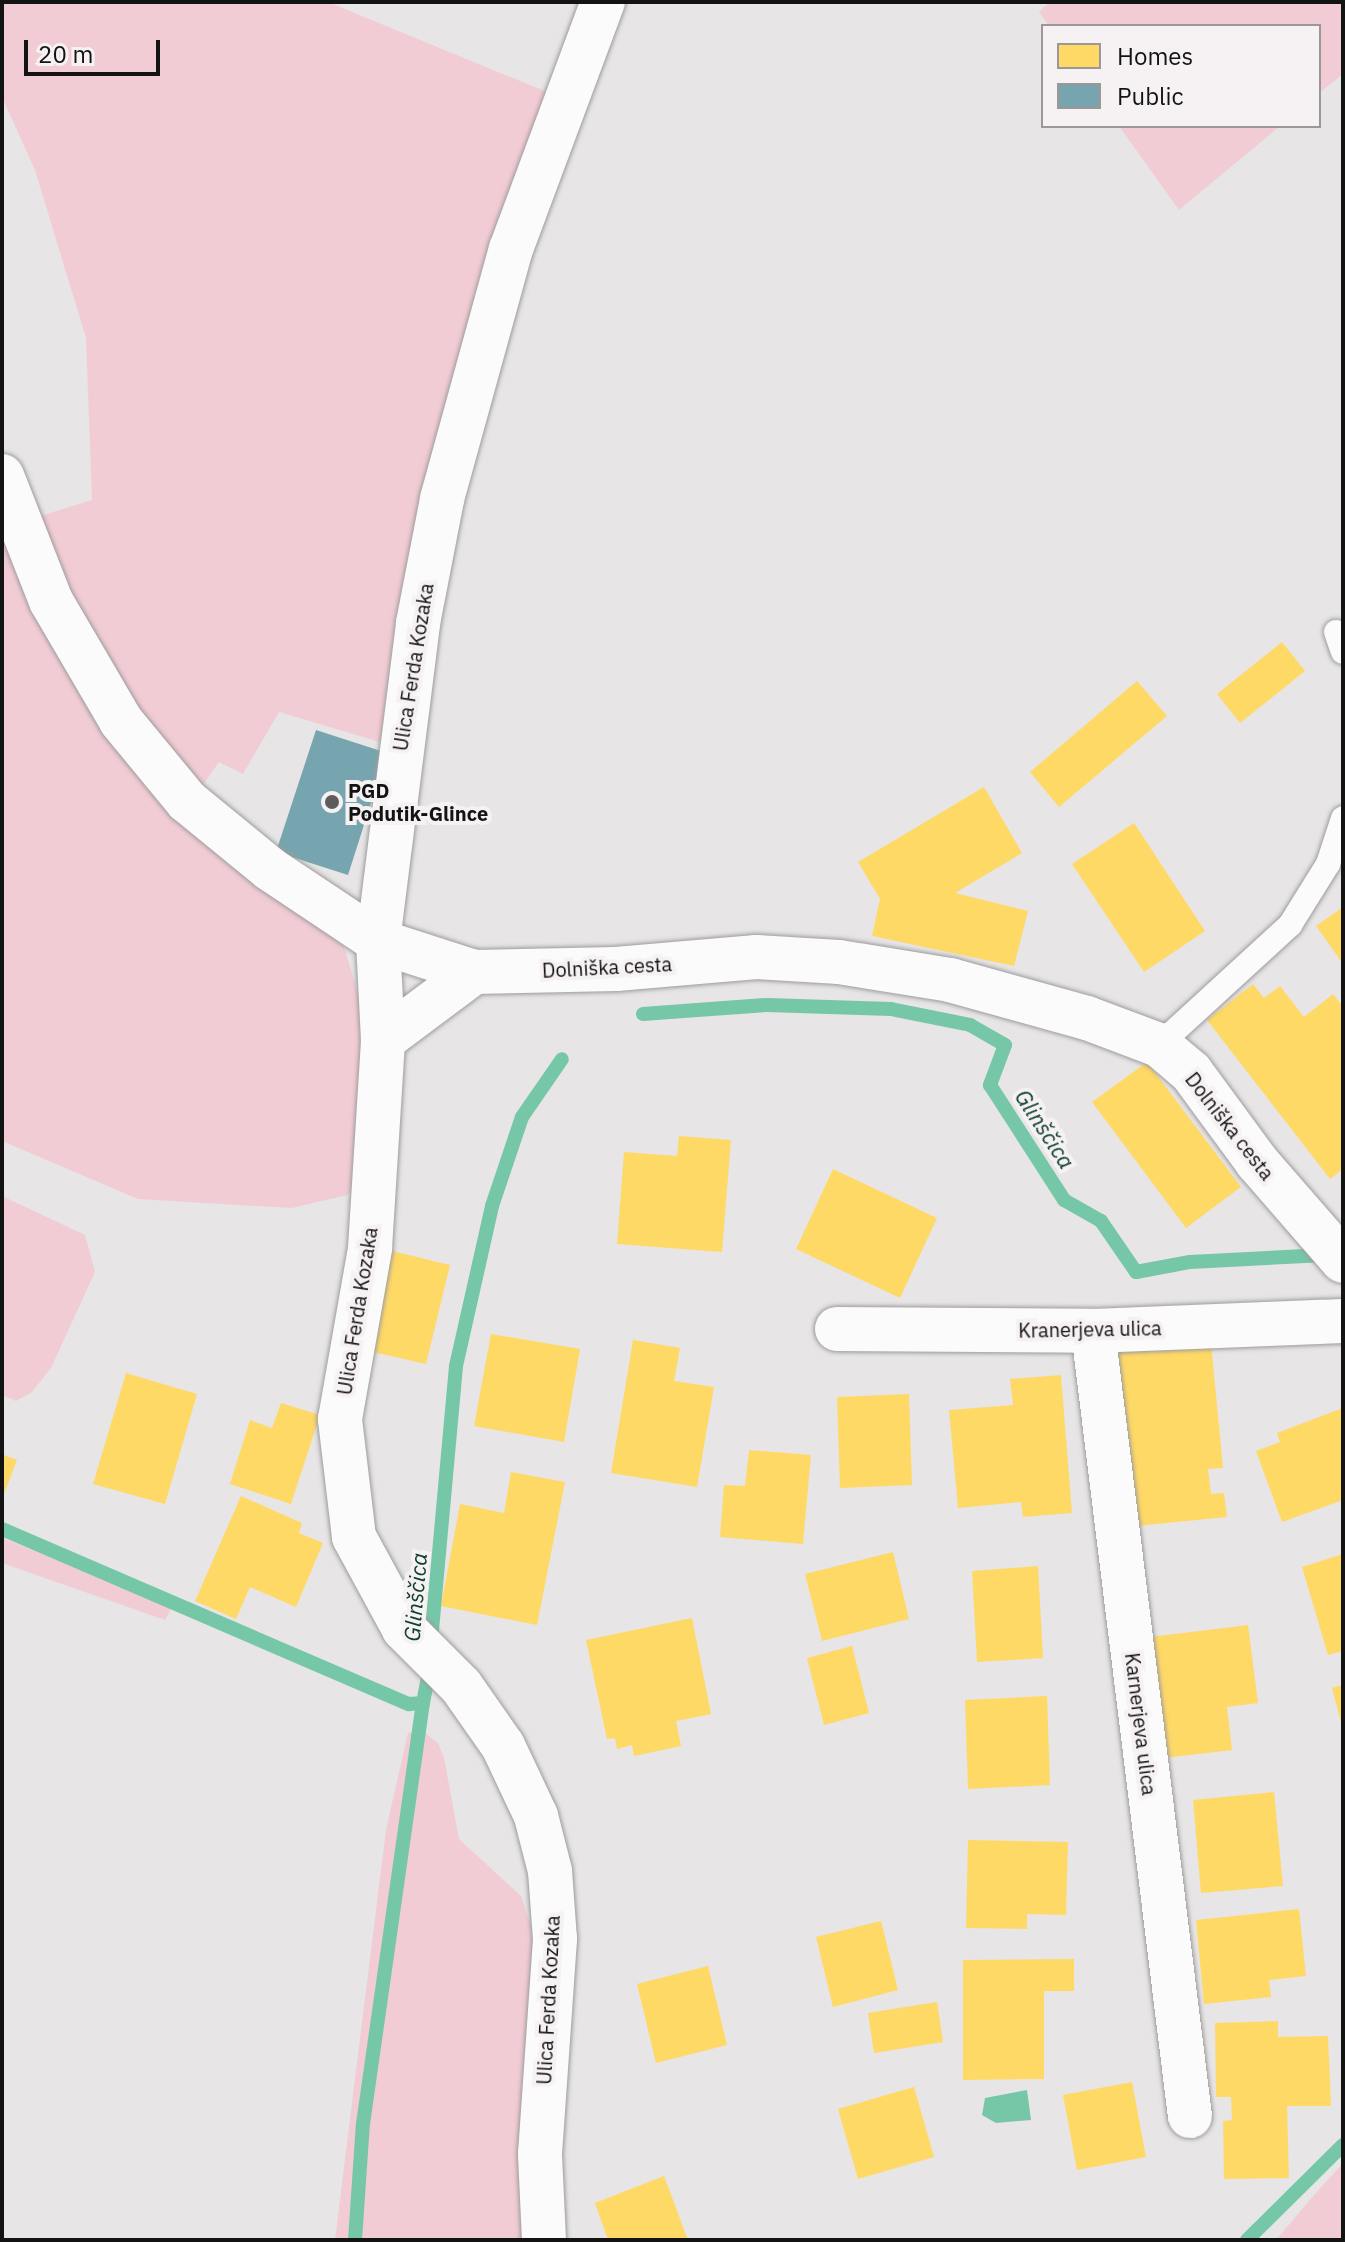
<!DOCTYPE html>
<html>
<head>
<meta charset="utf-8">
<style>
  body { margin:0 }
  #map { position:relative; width:1345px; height:2242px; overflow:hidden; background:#e7e5e6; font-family:"IBM Plex Sans",sans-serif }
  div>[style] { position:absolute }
  .green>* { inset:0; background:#f2ccd4 }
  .water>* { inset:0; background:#75c7a8 }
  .homes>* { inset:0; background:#ffd966 }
  .public>* { inset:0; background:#76a5af }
  .stream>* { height:14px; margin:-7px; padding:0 7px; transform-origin:7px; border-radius:7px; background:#75c7a8 }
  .roads { filter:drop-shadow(0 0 2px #9e9c9d) drop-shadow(0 0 2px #9e9c9d) }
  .service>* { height:24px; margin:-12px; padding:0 12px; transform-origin:12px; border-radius:12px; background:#fbfbfb }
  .minor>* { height:44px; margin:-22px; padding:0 22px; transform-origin:22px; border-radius:22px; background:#fbfbfb }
  .dots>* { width:22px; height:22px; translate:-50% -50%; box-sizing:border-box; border:4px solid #f6f1f2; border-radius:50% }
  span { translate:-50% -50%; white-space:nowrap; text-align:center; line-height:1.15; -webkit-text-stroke:8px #f6f1f2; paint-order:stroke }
  .street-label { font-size:20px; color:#141313 }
  .poi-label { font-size:20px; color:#141313; font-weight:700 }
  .left { translate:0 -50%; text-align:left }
  .water-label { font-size:22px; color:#0e402e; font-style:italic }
  .frame { position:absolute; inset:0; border:4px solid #141313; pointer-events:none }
  .legend { position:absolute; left:1041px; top:24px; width:280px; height:104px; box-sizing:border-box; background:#f6f1f2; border:2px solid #9c9899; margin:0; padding:10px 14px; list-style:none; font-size:24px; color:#141313 }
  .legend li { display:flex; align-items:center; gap:16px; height:40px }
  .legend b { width:40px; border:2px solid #9c9899 }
  .scale { position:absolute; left:24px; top:40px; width:136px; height:36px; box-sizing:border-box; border:4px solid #141313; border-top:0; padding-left:10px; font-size:24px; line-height:28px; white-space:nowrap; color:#141313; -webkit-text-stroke:6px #f6f1f2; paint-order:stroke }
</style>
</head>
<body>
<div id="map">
  <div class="green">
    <i style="clip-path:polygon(2px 2px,328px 2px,554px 95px,390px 745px,279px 712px,243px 774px,219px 762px,200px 789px,92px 650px,37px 517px,92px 500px,86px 338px,35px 170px,2px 97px)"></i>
    <i style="clip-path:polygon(1049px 2px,1343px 2px,1343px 74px,1319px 93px,1319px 26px,1049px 26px,1039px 12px)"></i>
    <i style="clip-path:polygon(1119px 126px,1280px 126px,1179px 210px)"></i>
    <i style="clip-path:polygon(2px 527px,62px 647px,344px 947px,360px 999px,369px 1058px,362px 1181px,347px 1195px,292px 1208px,138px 1199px,2px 1141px)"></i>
    <i style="clip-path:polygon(2px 1196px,85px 1235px,95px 1272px,51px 1368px,32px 1392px,16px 1401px,2px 1395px)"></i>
    <i style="clip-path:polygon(2px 1538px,173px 1606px,165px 1620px,2px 1563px)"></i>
    <i style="clip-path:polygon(423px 1731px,438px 1743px,444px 1758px,459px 1839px,521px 1896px,539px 1950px,525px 2240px,335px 2240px,386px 1830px,408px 1733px)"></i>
    <i style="clip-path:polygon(1343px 2163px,1343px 2240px,1276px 2240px,1308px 2202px)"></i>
  </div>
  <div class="water">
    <i style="clip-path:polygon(1027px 2090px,1031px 2120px,996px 2123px,982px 2115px,985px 2098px)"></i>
  </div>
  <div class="homes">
    <i style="clip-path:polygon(1282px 642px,1305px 671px,1240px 723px,1217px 694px)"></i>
    <i style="clip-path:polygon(1137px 681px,1167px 716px,1059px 807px,1030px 772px)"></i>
    <i style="clip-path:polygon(984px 787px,1022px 853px,955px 893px,1028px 911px,1014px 966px,872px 936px,880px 899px,858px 862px)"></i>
    <i style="clip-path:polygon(1134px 823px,1205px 931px,1144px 972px,1072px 864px)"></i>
    <i style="clip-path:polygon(1343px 907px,1343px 964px,1316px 926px)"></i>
    <i style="clip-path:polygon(1253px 984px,1264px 998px,1280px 986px,1304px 1017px,1333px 994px,1343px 1007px,1343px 1169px,1330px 1179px,1207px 1020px)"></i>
    <i style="clip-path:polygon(1147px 1062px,1241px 1187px,1186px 1228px,1092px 1102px)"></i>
    <i style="clip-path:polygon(679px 1136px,731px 1140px,722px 1252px,617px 1244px,624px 1152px,677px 1156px)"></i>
    <i style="clip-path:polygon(833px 1169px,937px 1218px,900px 1298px,796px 1249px)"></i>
    <i style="clip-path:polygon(388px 1250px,450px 1265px,426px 1364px,364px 1350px)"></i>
    <i style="clip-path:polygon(491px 1334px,580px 1349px,564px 1442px,474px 1426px)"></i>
    <i style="clip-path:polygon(633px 1340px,680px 1348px,674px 1381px,714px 1387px,697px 1487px,611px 1473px)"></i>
    <i style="clip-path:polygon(1211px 1343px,1223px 1468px,1208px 1469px,1211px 1494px,1224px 1493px,1227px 1517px,1136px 1526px,1113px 1352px)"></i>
    <i style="clip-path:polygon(126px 1373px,197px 1394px,165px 1504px,93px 1484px)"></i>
    <i style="clip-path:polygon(1061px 1375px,1072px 1513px,1023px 1517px,1021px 1502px,958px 1508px,949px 1410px,1013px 1405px,1010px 1379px)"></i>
    <i style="clip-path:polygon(909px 1394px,912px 1485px,840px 1488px,837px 1397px)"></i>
    <i style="clip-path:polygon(281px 1403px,320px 1415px,291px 1504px,230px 1484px,250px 1420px,272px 1428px)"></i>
    <i style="clip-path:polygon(1343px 1408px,1343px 1500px,1282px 1522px,1256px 1451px,1280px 1442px,1277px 1433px)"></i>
    <i style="clip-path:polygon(749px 1450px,811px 1455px,803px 1544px,720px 1537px,724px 1485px,745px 1486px)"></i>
    <i style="clip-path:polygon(2px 1454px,17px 1460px,2px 1499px)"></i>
    <i style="clip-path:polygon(511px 1472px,565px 1482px,537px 1625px,441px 1606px,460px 1504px,504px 1513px)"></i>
    <i style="clip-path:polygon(241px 1496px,302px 1523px,299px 1533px,323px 1543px,296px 1607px,250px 1587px,236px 1619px,195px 1601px)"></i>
    <i style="clip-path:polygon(893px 1552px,909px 1619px,822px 1641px,805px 1574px)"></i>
    <i style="clip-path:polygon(1343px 1554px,1343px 1651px,1328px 1655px,1302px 1567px)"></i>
    <i style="clip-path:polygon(1038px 1566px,1043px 1658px,977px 1662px,972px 1571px)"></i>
    <i style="clip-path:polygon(692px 1618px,711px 1714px,676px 1721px,681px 1746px,634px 1756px,632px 1745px,617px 1749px,615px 1738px,607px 1739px,586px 1640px)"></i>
    <i style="clip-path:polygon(1248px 1625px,1258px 1703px,1227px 1707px,1232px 1750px,1164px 1758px,1150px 1637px)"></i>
    <i style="clip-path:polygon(852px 1646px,869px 1713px,824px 1725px,807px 1658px)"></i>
    <i style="clip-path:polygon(1343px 1685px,1343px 1726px,1342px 1726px,1332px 1688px)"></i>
    <i style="clip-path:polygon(1047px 1696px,1050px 1785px,968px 1789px,965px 1700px)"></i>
    <i style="clip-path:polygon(1274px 1792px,1283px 1886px,1201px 1893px,1193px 1800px)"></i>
    <i style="clip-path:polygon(968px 1840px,1068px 1842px,1066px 1915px,1027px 1914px,1027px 1929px,966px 1928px)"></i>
    <i style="clip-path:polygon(1299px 1909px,1306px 1976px,1269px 1980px,1271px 1997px,1204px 2004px,1196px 1920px)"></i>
    <i style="clip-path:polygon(881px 1921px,898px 1990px,833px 2007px,816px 1937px)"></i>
    <i style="clip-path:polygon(1074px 1959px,1074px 1991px,1044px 1991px,1044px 2079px,963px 2080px,963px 1960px)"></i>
    <i style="clip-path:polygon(708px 1966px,727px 2045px,656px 2063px,637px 1984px)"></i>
    <i style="clip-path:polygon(937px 2002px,943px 2042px,874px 2053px,868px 2013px)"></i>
    <i style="clip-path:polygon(1278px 2021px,1278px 2037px,1328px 2036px,1331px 2106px,1287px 2106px,1289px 2178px,1224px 2179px,1223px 2121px,1232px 2120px,1231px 2097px,1216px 2097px,1215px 2023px)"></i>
    <i style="clip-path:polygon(1132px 2082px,1146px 2157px,1077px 2170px,1063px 2095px)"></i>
    <i style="clip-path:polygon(914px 2087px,934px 2157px,858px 2179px,838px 2109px)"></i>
    <i style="clip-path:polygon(664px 2176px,688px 2240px,608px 2240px,595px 2203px)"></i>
  </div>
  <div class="public">
    <i style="clip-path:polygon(316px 730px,387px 753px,348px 875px,276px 852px)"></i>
  </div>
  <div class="stream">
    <i style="left:643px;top:1014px;width:124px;rotate:-4.2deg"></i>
    <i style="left:767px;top:1005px;width:124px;rotate:1.8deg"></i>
    <i style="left:891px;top:1009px;width:81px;rotate:11.4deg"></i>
    <i style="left:970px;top:1025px;width:40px;rotate:29.7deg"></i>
    <i style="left:1005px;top:1045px;width:43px;rotate:110.6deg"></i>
    <i style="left:990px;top:1085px;width:137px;rotate:57.2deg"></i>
    <i style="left:1064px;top:1200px;width:43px;rotate:29.6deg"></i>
    <i style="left:1101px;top:1221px;width:62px;rotate:55.5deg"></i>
    <i style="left:1136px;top:1272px;width:55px;rotate:-10.5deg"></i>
    <i style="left:1190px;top:1262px;width:135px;rotate:-3deg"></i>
    <i style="left:2px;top:1529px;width:443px;rotate:23.3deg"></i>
    <i style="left:409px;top:1704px;width:14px;rotate:-4deg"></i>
    <i style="left:423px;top:1703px;width:38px;rotate:-79deg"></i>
    <i style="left:431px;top:1641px;width:276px;rotate:-84.8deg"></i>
    <i style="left:456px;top:1366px;width:164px;rotate:-77.3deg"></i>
    <i style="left:492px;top:1206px;width:94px;rotate:-71.4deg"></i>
    <i style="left:522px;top:1117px;width:70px;rotate:-55.4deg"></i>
    <i style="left:355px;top:2240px;width:116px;rotate:-86.1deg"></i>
    <i style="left:363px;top:2124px;width:425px;rotate:-81.9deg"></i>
    <i style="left:1247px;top:2240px;width:135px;rotate:-44.7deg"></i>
  </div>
  <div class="roads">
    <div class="service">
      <i style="left:1336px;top:632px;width:21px;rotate:71deg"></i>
      <i style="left:1159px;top:1045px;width:178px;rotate:-42.5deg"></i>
      <i style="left:1290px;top:925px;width:72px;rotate:-58.1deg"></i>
      <i style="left:1328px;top:864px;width:48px;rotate:-71.9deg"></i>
    </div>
    <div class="minor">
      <i style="left:2px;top:476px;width:134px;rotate:68.6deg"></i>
      <i style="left:51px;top:601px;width:139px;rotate:59.7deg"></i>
      <i style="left:121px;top:721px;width:104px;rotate:50.5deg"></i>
      <i style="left:187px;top:801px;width:107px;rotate:39.3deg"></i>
      <i style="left:270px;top:869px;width:130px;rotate:33.7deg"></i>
      <i style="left:378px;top:941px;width:101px;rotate:17.9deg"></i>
      <i style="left:474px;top:972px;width:142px;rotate:-1.2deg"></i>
      <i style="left:616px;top:969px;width:141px;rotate:-4.9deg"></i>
      <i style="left:756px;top:957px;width:83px;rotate:3.4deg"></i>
      <i style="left:839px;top:962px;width:112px;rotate:9.2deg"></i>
      <i style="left:950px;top:980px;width:142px;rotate:15.5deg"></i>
      <i style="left:1087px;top:1018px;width:77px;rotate:20.6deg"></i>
      <i style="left:1159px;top:1045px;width:42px;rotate:40.2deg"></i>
      <i style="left:1191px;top:1072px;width:112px;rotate:53.7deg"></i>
      <i style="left:1257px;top:1162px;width:131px;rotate:49deg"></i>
      <i style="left:383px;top:1040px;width:114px;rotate:-36.8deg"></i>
      <i style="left:837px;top:1329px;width:256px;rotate:0.4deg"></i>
      <i style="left:1093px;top:1331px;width:250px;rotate:-2.3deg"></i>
      <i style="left:1093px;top:1331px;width:791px;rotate:82.96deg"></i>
      <i style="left:544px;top:2240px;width:86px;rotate:-92.7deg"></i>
      <i style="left:540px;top:2154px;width:216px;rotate:-86deg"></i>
      <i style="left:555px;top:1939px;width:68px;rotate:-94.2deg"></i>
      <i style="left:550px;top:1871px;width:57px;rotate:-104.3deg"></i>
      <i style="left:536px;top:1816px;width:77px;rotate:-115.2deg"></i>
      <i style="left:503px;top:1746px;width:73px;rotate:-125deg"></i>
      <i style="left:461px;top:1686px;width:81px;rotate:-135deg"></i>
      <i style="left:404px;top:1629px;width:105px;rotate:-118.5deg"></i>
      <i style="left:354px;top:1537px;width:119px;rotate:-96.8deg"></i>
      <i style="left:340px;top:1419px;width:174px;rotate:-80deg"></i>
      <i style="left:370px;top:1248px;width:208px;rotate:-86.4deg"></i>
      <i style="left:383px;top:1040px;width:99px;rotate:-92.9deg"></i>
      <i style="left:378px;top:941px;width:321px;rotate:-82.8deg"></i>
      <i style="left:418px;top:623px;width:126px;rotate:-79deg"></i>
      <i style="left:442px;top:499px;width:259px;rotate:-74.6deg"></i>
      <i style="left:511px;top:249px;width:264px;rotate:-69.6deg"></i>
    </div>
  </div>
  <div class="dots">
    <i style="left:332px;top:802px;background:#5e5c5d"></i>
  </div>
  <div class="street-label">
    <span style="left:413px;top:667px;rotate:-81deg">Ulica Ferda Kozaka</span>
    <span style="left:607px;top:967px;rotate:-3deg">Dolniška cesta</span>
    <span style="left:1230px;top:1126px;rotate:52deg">Dolniška cesta</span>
    <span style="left:357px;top:1311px;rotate:-81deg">Ulica Ferda Kozaka</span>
    <span style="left:1090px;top:1329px;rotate:-1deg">Kranerjeva ulica</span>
    <span style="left:1141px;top:1724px;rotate:83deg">Karnerjeva ulica</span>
    <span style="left:548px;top:2000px;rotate:-87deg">Ulica Ferda Kozaka</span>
  </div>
  <div class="poi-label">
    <span class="left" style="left:348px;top:802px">PGD<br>Podutik-Glince</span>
  </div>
  <div class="water-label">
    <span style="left:1045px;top:1129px;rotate:57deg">Glinščica</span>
    <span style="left:415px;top:1597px;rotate:-85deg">Glinščica</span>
  </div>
  <div class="frame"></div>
  <ul class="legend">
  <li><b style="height:22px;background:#ffd966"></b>Homes</li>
  <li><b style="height:22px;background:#76a5af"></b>Public</li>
  </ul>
  <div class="scale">20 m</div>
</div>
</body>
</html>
